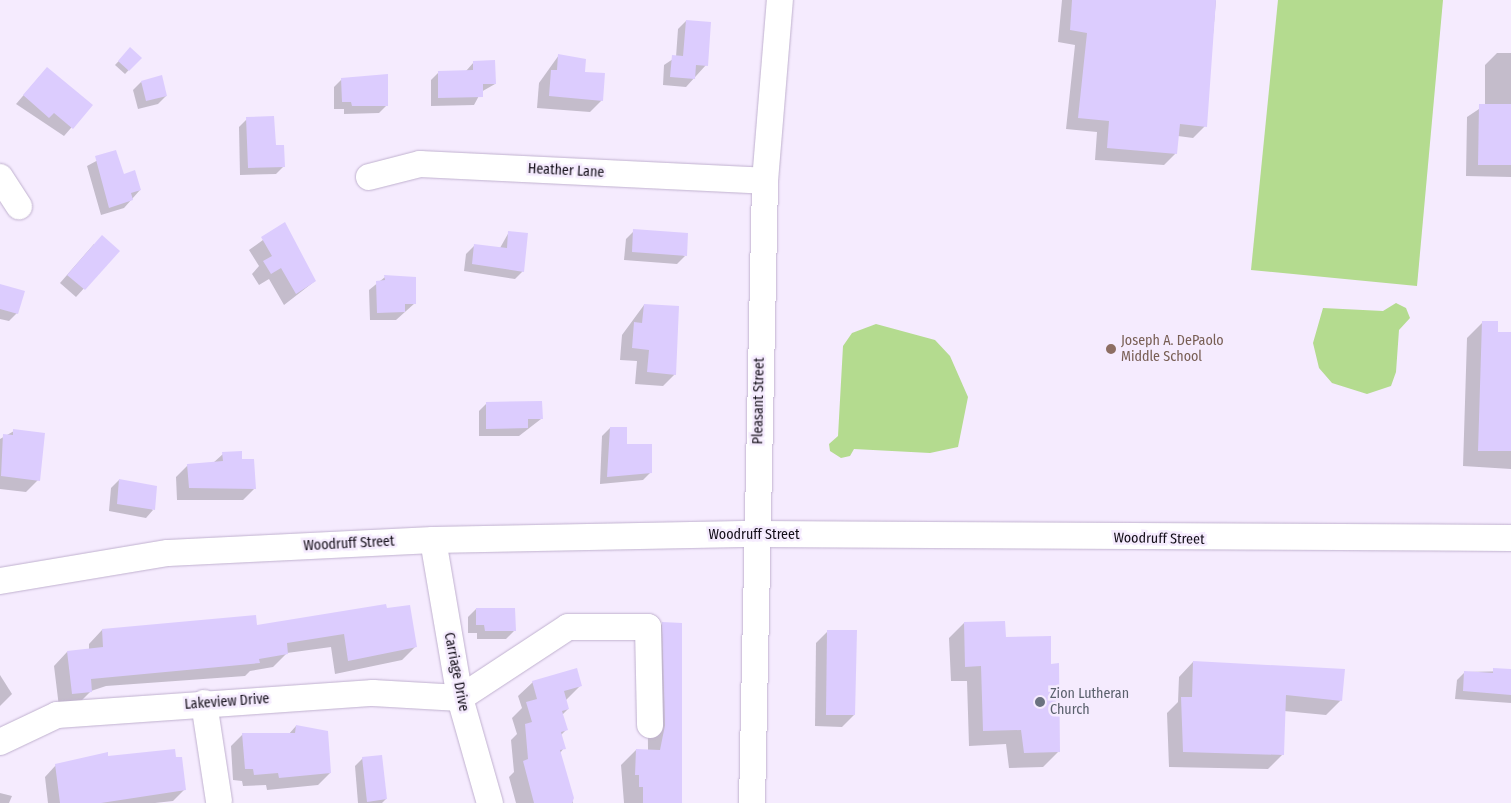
<!DOCTYPE html>
<html>
<head>
<meta charset="utf-8">
<style>
  body { margin:0 }
  #map { position:relative; width:1511px; height:803px; overflow:hidden; background:#f5ebfe; font-family:"Fira Sans Condensed",sans-serif }
  div>[style] { position:absolute }
  .green>* { inset:0; background:#b4db8f }
  .shadow>* { inset:0; background:#0003 }
  .building>* { inset:0; background:#dcccfe }
  .roads { filter:drop-shadow(0 0 1px #c0b1cf) drop-shadow(0 0 1px #c0b1cf) }
  .minor>* { height:26px; margin:-13px; padding:0 13px; transform-origin:13px; border-radius:13px; background:#fff }
  .dots>* { width:14px; height:14px; translate:-50% -50%; box-sizing:border-box; border:2px solid #f5ebfe; border-radius:50% }
  span { translate:-50% -50%; white-space:nowrap; text-align:center; line-height:1.15; -webkit-text-stroke:5px #f5ebfe; paint-order:stroke }
  .street-label { font-size:14px; color:#120d17 }
  .education-label { font-size:14px; color:#785e54 }
  .left { translate:0 -50%; text-align:left }
  .worship-label { font-size:14px; color:#5b616d }
</style>
</head>
<body>
<div id="map">
  <div class="green">
    <i style="clip-path:polygon(1278px 0,1443px 0,1417px 286px,1251px 270px)"></i>
    <i style="clip-path:polygon(1396px 303px,1406px 308px,1410px 318px,1399px 330px,1396px 372px,1391px 386px,1367px 394px,1332px 383px,1319px 368px,1313px 343px,1323px 308px,1383px 311px)"></i>
    <i style="clip-path:polygon(876px 324px,935px 340px,950px 356px,968px 397px,958px 447px,930px 453px,854px 449px,850px 456px,841px 458px,830px 451px,829px 444px,838px 436px,843px 346px,852px 333px)"></i>
  </div>
  <div class="shadow">
    <i style="clip-path:polygon(1062px 0,1216px 0,1205px 126px,1193px 138px,1178px 136px,1176px 153px,1164px 165px,1095px 160px,1097px 132px,1066px 129px,1075px 45px,1058px 42px)"></i>
    <i style="clip-path:polygon(686px 21px,706px 65px,686px 87px,663px 85px,664px 65px,676px 57px,678px 29px)"></i>
    <i style="clip-path:polygon(130px 49px,140px 58px,125px 74px,115px 65px)"></i>
    <i style="clip-path:polygon(1497px 53px,1511px 53px,1511px 177px,1466px 176px,1467px 117px,1485px 105px,1485px 65px)"></i>
    <i style="clip-path:polygon(559px 55px,583px 73px,602px 100px,590px 112px,537px 108px,539px 83px)"></i>
    <i style="clip-path:polygon(474px 62px,495px 84px,481px 92px,474px 105px,431px 106px,431px 80px,439px 72px,466px 71px)"></i>
    <i style="clip-path:polygon(47px 68px,91px 105px,64px 136px,16px 104px)"></i>
    <i style="clip-path:polygon(342px 79px,387px 105px,379px 113px,344px 114px,344px 109px,334px 109px,334px 87px)"></i>
    <i style="clip-path:polygon(141px 82px,166px 96px,158px 104px,138px 109px,133px 90px)"></i>
    <i style="clip-path:polygon(247px 119px,274px 146px,284px 166px,276px 174px,240px 175px,239px 127px)"></i>
    <i style="clip-path:polygon(115px 151px,123px 175px,140px 190px,124px 208px,101px 215px,87px 166px)"></i>
    <i style="clip-path:polygon(285px 224px,315px 281px,284px 305px,269px 279px,259px 285px,252px 274px,259px 266px,249px 250px)"></i>
    <i style="clip-path:polygon(634px 231px,685px 256px,677px 264px,624px 260px,626px 239px)"></i>
    <i style="clip-path:polygon(509px 232px,523px 271px,515px 279px,464px 271px,466px 254px,474px 246px,500px 248px)"></i>
    <i style="clip-path:polygon(94px 244px,118px 251px,76px 297px,60px 283px)"></i>
    <i style="clip-path:polygon(385px 277px,415px 303px,396px 320px,370px 320px,369px 290px)"></i>
    <i style="clip-path:polygon(0 285px,17px 313px,9px 321px,0 319px)"></i>
    <i style="clip-path:polygon(644px 305px,675px 374px,663px 386px,635px 384px,637px 361px,620px 360px,622px 335px)"></i>
    <i style="clip-path:polygon(1483px 322px,1497px 333px,1511px 333px,1511px 469px,1463px 466px,1467px 338px)"></i>
    <i style="clip-path:polygon(487px 403px,541px 419px,519px 436px,479px 436px,479px 411px)"></i>
    <i style="clip-path:polygon(610px 428px,651px 472px,643px 480px,600px 484px,602px 436px)"></i>
    <i style="clip-path:polygon(14px 431px,38px 480px,26px 492px,0 489px,0 439px)"></i>
    <i style="clip-path:polygon(223px 454px,241px 461px,255px 488px,243px 500px,177px 500px,176px 477px,188px 465px,213px 463px)"></i>
    <i style="clip-path:polygon(119px 480px,153px 510px,146px 518px,109px 511px,111px 488px)"></i>
    <i style="clip-path:polygon(476px 609px,514px 631px,506px 639px,477px 639px,477px 633px,468px 633px,468px 617px)"></i>
    <i style="clip-path:polygon(386px 610px,415px 647px,402px 660px,335px 674px,331px 647px,287px 653px,273px 667px,250px 671px,245px 676px,106px 686px,91px 691px,77px 705px,59px 707px,54px 666px,67px 652px,89px 650px,89px 644px,102px 630px,255px 616px,256px 627px)"></i>
    <i style="clip-path:polygon(964px 623px,1005px 639px,1050px 665px,1058px 752px,1043px 767px,1009px 768px,1006px 744px,969px 746px,967px 681px,951px 681px,949px 638px)"></i>
    <i style="clip-path:polygon(662px 624px,679px 803px,624px 803px,621px 765px,636px 750px,648px 751px,647px 639px)"></i>
    <i style="clip-path:polygon(828px 631px,854px 715px,842px 727px,815px 726px,816px 643px)"></i>
    <i style="clip-path:polygon(1193px 662px,1341px 700px,1326px 715px,1284px 711px,1283px 754px,1268px 769px,1169px 767px,1167px 713px,1178px 702px,1179px 677px)"></i>
    <i style="clip-path:polygon(1511px 671px,1511px 703px,1455px 699px,1457px 680px,1465px 672px)"></i>
    <i style="clip-path:polygon(0 675px,12px 694px,0 706px)"></i>
    <i style="clip-path:polygon(533px 682px,580px 686px,565px 701px,568px 709px,562px 715px,566px 730px,561px 735px,564px 748px,560px 753px,573px 803px,516px 803px,509px 777px,514px 772px,511px 740px,517px 734px,512px 718px,522px 708px,518px 696px)"></i>
    <i style="clip-path:polygon(296px 726px,330px 773px,318px 785px,267px 790px,266px 785px,243px 786px,242px 781px,233px 780px,231px 746px,243px 734px,288px 735px)"></i>
    <i style="clip-path:polygon(107px 757px,185px 789px,173px 801px,155px 803px,48px 803px,45px 777px,56px 765px)"></i>
    <i style="clip-path:polygon(363px 758px,386px 799px,382px 803px,358px 803px,355px 766px)"></i>
    <i style="clip-path:polygon(0 793px,12px 796px,9px 803px,0 803px)"></i>
  </div>
  <div class="building">
    <i style="clip-path:polygon(1072px 0,1216px 0,1207px 127px,1180px 124px,1177px 154px,1107px 148px,1109px 121px,1078px 118px,1087px 33px,1070px 30px)"></i>
    <i style="clip-path:polygon(686px 20px,711px 22px,708px 66px,696px 65px,695px 79px,670px 77px,672px 55px,683px 56px)"></i>
    <i style="clip-path:polygon(130px 47px,142px 58px,129px 71px,118px 61px)"></i>
    <i style="clip-path:polygon(558px 54px,586px 59px,585px 72px,605px 73px,603px 101px,549px 96px,551px 70px,557px 70px)"></i>
    <i style="clip-path:polygon(495px 60px,496px 84px,483px 84px,483px 97px,438px 98px,438px 71px,473px 70px,473px 61px)"></i>
    <i style="clip-path:polygon(47px 67px,93px 105px,73px 129px,54px 113px,49px 118px,23px 95px)"></i>
    <i style="clip-path:polygon(388px 74px,388px 106px,352px 106px,351px 102px,342px 102px,341px 78px)"></i>
    <i style="clip-path:polygon(162px 75px,167px 96px,146px 101px,141px 81px)"></i>
    <i style="clip-path:polygon(1479px 104px,1511px 104px,1511px 165px,1478px 165px)"></i>
    <i style="clip-path:polygon(274px 116px,276px 145px,284px 145px,285px 167px,248px 168px,246px 117px)"></i>
    <i style="clip-path:polygon(116px 150px,124px 174px,135px 170px,141px 190px,131px 193px,133px 200px,109px 208px,95px 156px)"></i>
    <i style="clip-path:polygon(285px 222px,316px 281px,296px 294px,281px 268px,271px 274px,263px 261px,272px 256px,261px 237px)"></i>
    <i style="clip-path:polygon(633px 229px,688px 233px,687px 256px,632px 252px)"></i>
    <i style="clip-path:polygon(508px 231px,528px 233px,524px 272px,472px 264px,474px 244px,507px 248px)"></i>
    <i style="clip-path:polygon(102px 235px,120px 251px,85px 290px,67px 275px)"></i>
    <i style="clip-path:polygon(384px 275px,416px 277px,416px 304px,405px 304px,405px 312px,377px 313px,376px 281px,385px 280px)"></i>
    <i style="clip-path:polygon(0 284px,25px 291px,18px 314px,0 309px)"></i>
    <i style="clip-path:polygon(644px 304px,679px 306px,676px 375px,647px 372px,649px 350px,632px 348px,634px 322px,642px 323px)"></i>
    <i style="clip-path:polygon(1482px 321px,1498px 321px,1498px 332px,1511px 332px,1511px 451px,1478px 451px)"></i>
    <i style="clip-path:polygon(542px 401px,543px 419px,528px 419px,528px 428px,486px 429px,486px 402px)"></i>
    <i style="clip-path:polygon(610px 427px,627px 427px,627px 444px,652px 444px,652px 473px,607px 477px)"></i>
    <i style="clip-path:polygon(13px 429px,45px 433px,40px 481px,1px 476px,3px 434px,13px 435px)"></i>
    <i style="clip-path:polygon(242px 451px,242px 459px,254px 459px,256px 489px,189px 488px,187px 464px,223px 461px,222px 452px)"></i>
    <i style="clip-path:polygon(119px 479px,157px 486px,155px 510px,117px 504px)"></i>
    <i style="clip-path:polygon(386px 604px,387px 608px,410px 605px,417px 647px,348px 661px,344px 634px,287px 643px,288px 654px,259px 659px,260px 663px,91px 679px,92px 692px,72px 694px,67px 651px,103px 647px,102px 629px,256px 615px,257px 625px)"></i>
    <i style="clip-path:polygon(476px 608px,515px 608px,516px 631px,485px 631px,484px 625px,476px 625px)"></i>
    <i style="clip-path:polygon(1005px 621px,1006px 637px,1051px 636px,1051px 664px,1059px 663px,1060px 752px,1024px 753px,1021px 730px,983px 731px,981px 666px,965px 667px,964px 622px)"></i>
    <i style="clip-path:polygon(662px 622px,682px 623px,682px 803px,643px 803px,643px 787px,639px 787px,639px 775px,635px 775px,636px 749px,660px 750px,665px 725px)"></i>
    <i style="clip-path:polygon(827px 630px,857px 630px,855px 715px,826px 715px)"></i>
    <i style="clip-path:polygon(1193px 661px,1345px 669px,1342px 701px,1286px 695px,1284px 755px,1183px 752px,1181px 697px,1192px 697px)"></i>
    <i style="clip-path:polygon(577px 668px,582px 686px,564px 691px,569px 709px,562px 711px,568px 730px,561px 732px,566px 749px,560px 750px,574px 798px,572px 803px,534px 803px,523px 761px,528px 759px,525px 724px,532px 722px,526px 702px,537px 699px,532px 681px)"></i>
    <i style="clip-path:polygon(1493px 668px,1511px 669px,1511px 695px,1463px 691px,1464px 671px,1493px 673px)"></i>
    <i style="clip-path:polygon(296px 725px,328px 731px,331px 773px,279px 778px,278px 773px,254px 775px,253px 769px,245px 769px,242px 733px,295px 733px)"></i>
    <i style="clip-path:polygon(175px 749px,176px 757px,182px 757px,186px 790px,101px 803px,60px 803px,55px 764px,108px 752px,108px 756px)"></i>
    <i style="clip-path:polygon(382px 755px,387px 799px,367px 802px,362px 757px)"></i>
  </div>
  <div class="roads">
    <div class="minor">
      <i style="left:0;top:177px;width:35px;rotate:57deg"></i>
      <i style="left:369px;top:177px;width:53px;rotate:-14.3deg"></i>
      <i style="left:420px;top:164px;width:345px;rotate:2.8deg"></i>
      <i style="left:433px;top:540px;width:160px;rotate:80.3deg"></i>
      <i style="left:460px;top:698px;width:109px;rotate:74.1deg"></i>
      <i style="left:0;top:581px;width:170px;rotate:-9.5deg"></i>
      <i style="left:168px;top:553px;width:265px;rotate:-2.8deg"></i>
      <i style="left:433px;top:540px;width:323px;rotate:-1.1deg"></i>
      <i style="left:756px;top:534px;width:755px;rotate:0.3deg"></i>
      <i style="left:204px;top:703px;width:99px;rotate:81.3deg"></i>
      <i style="left:0;top:742px;width:63px;rotate:-25.3deg"></i>
      <i style="left:57px;top:715px;width:317px;rotate:-4deg"></i>
      <i style="left:373px;top:693px;width:87px;rotate:3.3deg"></i>
      <i style="left:460px;top:698px;width:129px;rotate:-33.3deg"></i>
      <i style="left:568px;top:627px;width:80px"></i>
      <i style="left:648px;top:627px;width:98px;rotate:88.8deg"></i>
      <i style="left:752px;top:803px;width:622px;rotate:-88.8deg"></i>
      <i style="left:765px;top:181px;width:182px;rotate:-85.3deg"></i>
    </div>
  </div>
  <div class="dots">
    <i style="left:1111px;top:349px;background:#8d6e63"></i>
    <i style="left:1040px;top:702px;background:#6b7280"></i>
  </div>
  <div class="street-label">
    <span style="left:566px;top:171px;rotate:3deg">Heather Lane</span>
    <span style="left:759px;top:401px;rotate:-89deg">Pleasant Street</span>
    <span style="left:754px;top:535px">Woodruff Street</span>
    <span style="left:1159px;top:539px;rotate:1deg">Woodruff Street</span>
    <span style="left:349px;top:544px;rotate:-3deg">Woodruff Street</span>
    <span style="left:456px;top:672px;rotate:79deg">Carriage Drive</span>
    <span style="left:227px;top:702px;rotate:-4deg">Lakeview Drive</span>
  </div>
  <div class="education-label">
    <span class="left" style="left:1121px;top:349px">Joseph A. DePaolo<br>Middle School</span>
  </div>
  <div class="worship-label">
    <span class="left" style="left:1050px;top:702px">Zion Lutheran<br>Church</span>
  </div>
</div>
</body>
</html>
